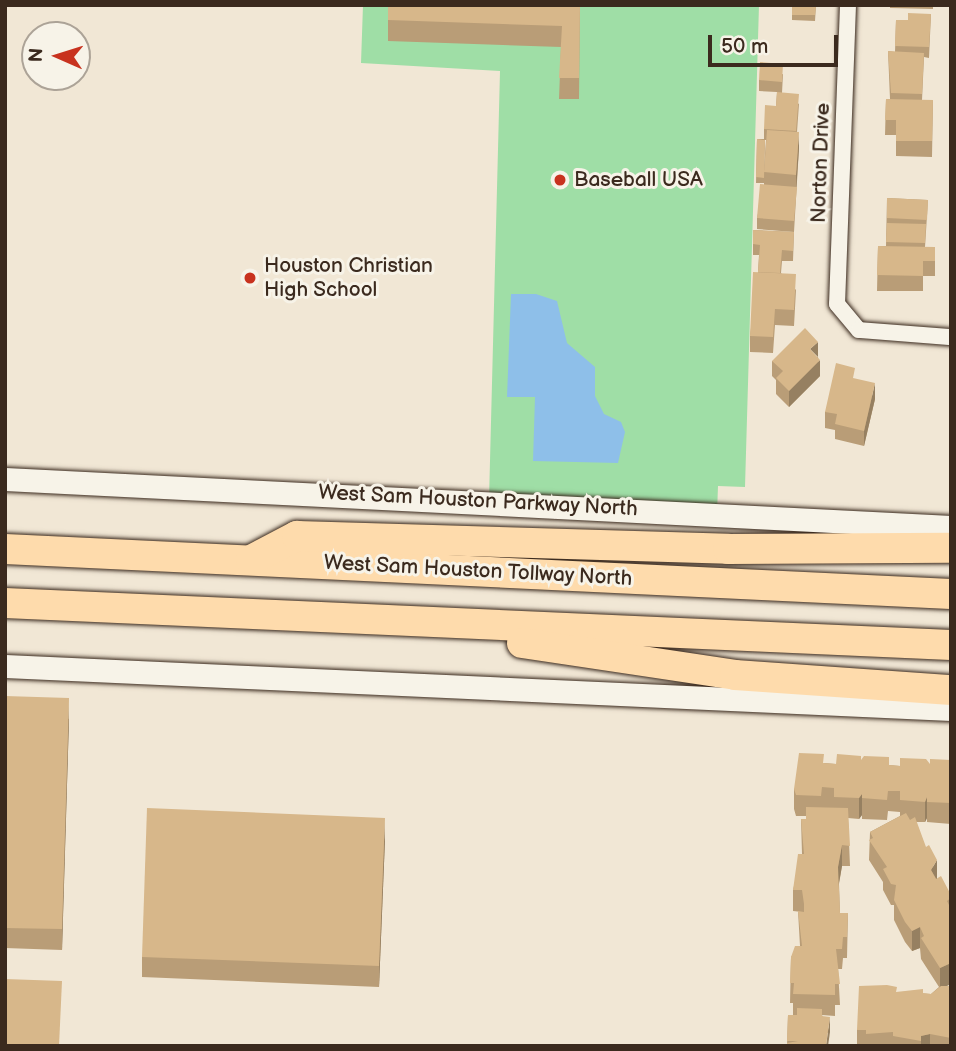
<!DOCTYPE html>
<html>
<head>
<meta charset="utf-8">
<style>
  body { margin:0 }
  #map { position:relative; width:956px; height:1051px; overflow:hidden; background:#f1e7d5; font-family:"Balsamiq Sans",sans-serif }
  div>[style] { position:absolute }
  .green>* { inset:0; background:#9fdea6 }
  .water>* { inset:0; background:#8ebfe9 }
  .roads { filter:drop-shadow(0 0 2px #3b2a1e) drop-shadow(0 0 2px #3b2a1e) }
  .minor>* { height:16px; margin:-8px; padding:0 8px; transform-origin:8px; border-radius:8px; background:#f7f3e8 }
  .secondary>* { height:23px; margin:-11.5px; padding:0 11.5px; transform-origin:11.5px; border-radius:11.5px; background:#f7f3e8 }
  .motorway>* { height:30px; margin:-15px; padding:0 15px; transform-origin:15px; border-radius:15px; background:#fedbac }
  .wall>* { inset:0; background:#b99d77 }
  .shaded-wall>* { inset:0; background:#968061 }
  .building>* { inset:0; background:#d7b78a }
  .dots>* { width:19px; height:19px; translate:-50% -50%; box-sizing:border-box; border:4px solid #f7f3e8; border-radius:50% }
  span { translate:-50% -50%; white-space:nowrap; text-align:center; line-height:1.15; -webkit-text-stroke:6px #f7f3e8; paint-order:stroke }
  .street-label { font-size:21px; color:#3b2a1e }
  .poi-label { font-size:21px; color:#3b2a1e }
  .left { translate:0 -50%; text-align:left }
  .frame { position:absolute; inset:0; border:7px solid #3b2a1e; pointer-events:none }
  .north { position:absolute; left:21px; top:21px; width:70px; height:70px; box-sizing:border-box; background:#f7f3e8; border:2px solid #aca397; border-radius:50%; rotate:273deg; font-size:19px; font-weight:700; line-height:28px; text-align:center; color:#3b2a1e }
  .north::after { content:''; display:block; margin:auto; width:24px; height:32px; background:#c8321e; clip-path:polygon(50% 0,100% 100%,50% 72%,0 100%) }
  .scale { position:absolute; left:708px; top:35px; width:130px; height:32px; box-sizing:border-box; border:4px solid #3b2a1e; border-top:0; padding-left:9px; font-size:21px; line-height:24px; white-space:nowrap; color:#3b2a1e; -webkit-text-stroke:5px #f7f3e8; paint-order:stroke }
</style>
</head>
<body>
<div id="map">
  <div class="green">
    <i style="clip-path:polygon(363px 5px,759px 5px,745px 487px,718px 486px,717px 514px,489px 500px,500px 71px,361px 63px)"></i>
  </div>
  <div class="water">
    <i style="clip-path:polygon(511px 294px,536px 294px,557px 301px,567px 343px,595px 367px,595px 396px,604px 414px,621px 422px,625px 432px,618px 463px,533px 461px,535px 397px,507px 397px)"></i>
  </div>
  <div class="roads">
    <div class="minor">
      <i style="left:848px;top:5px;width:299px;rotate:92.1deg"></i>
      <i style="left:837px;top:304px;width:34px;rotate:50deg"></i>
      <i style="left:859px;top:330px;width:92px;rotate:4.4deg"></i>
    </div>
    <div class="secondary">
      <i style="left:5px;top:479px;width:947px;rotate:2.9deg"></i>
      <i style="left:5px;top:666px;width:947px;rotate:2.6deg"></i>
    </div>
    <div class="motorway">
      <i style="left:5px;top:549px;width:947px;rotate:2.72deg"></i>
      <i style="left:251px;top:560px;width:52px;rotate:-27.6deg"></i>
      <i style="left:297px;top:536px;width:431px;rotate:1.7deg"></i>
      <i style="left:728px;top:549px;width:223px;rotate:-0.3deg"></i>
      <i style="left:5px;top:603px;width:947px;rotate:2.54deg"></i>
      <i style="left:522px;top:643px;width:215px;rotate:8.5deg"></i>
      <i style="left:735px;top:675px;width:217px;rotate:4deg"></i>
    </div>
  </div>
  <div class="wall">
    <i style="clip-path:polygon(388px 5px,580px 5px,579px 99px,559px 99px,561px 47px,388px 41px)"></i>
    <i style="clip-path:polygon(792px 5px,816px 5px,815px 21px,792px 20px)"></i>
    <i style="clip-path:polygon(890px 5px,933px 5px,933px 9px,890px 8px)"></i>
    <i style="clip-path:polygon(931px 14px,929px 58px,924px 57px,922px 100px,933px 100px,932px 157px,896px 156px,896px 135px,885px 135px,886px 99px,890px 99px,888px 51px,895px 52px,896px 20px,908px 20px)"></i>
    <i style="clip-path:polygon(evenodd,783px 74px,782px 93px,799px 104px,797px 132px,799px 148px,794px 232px,757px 229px,757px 218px,764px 184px,764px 182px,764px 183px,756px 183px,757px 139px,764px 139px,764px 129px,776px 106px,777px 92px,759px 91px,759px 80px,783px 74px,765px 140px,766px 140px,764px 170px,765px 140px)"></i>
    <i style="clip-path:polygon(887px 198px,928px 200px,925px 247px,935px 247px,935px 276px,923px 276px,923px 291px,877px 291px,878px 246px,886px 246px)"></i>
    <i style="clip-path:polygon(753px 230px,794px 232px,793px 261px,782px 261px,781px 273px,796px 290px,794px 326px,775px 325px,773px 353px,750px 352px,750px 336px,758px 272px,759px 255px,753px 255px)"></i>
    <i style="clip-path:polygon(818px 357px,820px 376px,789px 407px,776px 394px,776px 380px,772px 376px,772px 361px)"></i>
    <i style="clip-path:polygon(855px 379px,875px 399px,864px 446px,835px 439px,835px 430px,825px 428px,825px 412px)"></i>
    <i style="clip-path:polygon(5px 696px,69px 719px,62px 950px,5px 948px)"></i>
    <i style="clip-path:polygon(861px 760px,889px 765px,900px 766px,930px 764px,951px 760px,951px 824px,927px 822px,927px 818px,925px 822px,916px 822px,937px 879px,951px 895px,951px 984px,946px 986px,951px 986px,951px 1046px,857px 1046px,857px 1030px,897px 992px,931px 994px,939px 987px,921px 959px,920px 948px,912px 951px,905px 942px,894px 920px,894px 905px,891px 905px,883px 890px,883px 882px,869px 860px,870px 832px,900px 816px,900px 812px,888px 811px,887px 820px,862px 819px,862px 815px,859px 819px,848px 818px,850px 866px,842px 866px,839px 884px,840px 913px,848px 913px,847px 958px,843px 958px,842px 969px,838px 969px,840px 1005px,835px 1005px,835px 1016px,822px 1015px,830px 1032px,787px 1046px,788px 1015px,793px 1015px,793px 1003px,790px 1003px,791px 957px,800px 946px,798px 911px,802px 912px,793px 911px,793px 890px,802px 854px,801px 819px,806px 819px,806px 816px,796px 816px,794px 809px,794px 789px,824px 763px,836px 764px)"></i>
    <i style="clip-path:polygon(385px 839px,379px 987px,142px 977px,142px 957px)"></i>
  </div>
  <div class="shaded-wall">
    <i style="clip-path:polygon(799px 132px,799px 148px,796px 191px,796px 175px)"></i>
    <i style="clip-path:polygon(818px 342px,818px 357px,810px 349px)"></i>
    <i style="clip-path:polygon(820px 360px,820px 376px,789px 407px,789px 391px)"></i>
    <i style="clip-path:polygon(875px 383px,875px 399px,864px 446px,864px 431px)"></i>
    <i style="clip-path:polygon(69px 698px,69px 719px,62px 950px,62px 929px)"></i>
    <i style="clip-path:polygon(862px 794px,862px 815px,859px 819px,859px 798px)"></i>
    <i style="clip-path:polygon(927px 797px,927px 818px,925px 822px,925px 802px)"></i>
    <i style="clip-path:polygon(385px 818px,385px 839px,379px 987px,379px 966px)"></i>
    <i style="clip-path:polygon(842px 845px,842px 866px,838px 888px,838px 867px)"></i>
    <i style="clip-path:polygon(937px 860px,937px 880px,931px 870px)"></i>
    <i style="clip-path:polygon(920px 927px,920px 948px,912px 951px,912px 931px)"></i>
    <i style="clip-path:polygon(951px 963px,951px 984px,940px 989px,940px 968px)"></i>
    <i style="clip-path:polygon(830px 1017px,830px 1032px,828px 1046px,826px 1046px)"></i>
    <i style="clip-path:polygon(930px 1034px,930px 1046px,921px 1046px,921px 1036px)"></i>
  </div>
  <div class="building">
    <i style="clip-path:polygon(388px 5px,580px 5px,579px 78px,559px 78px,562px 26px,388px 20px)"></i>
    <i style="clip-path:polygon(792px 5px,816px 5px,815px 15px,792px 15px)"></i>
    <i style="clip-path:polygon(908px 13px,931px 14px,929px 47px,895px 46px,896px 20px,908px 20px)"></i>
    <i style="clip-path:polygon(888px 51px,924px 53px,922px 94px,891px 93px)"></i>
    <i style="clip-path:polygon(760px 62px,783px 64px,782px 82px,759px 80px)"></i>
    <i style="clip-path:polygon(777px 92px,799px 94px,796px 131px,764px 129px,765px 105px,776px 106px)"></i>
    <i style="clip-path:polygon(886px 99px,933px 100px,932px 141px,896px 141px,896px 120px,885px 120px)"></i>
    <i style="clip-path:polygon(767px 130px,799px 132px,796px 175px,764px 172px)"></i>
    <i style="clip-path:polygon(757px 139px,765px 140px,764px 178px,756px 177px)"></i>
    <i style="clip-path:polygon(760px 184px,797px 187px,794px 221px,757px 218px)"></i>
    <i style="clip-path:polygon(887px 198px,928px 200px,927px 220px,887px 218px)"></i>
    <i style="clip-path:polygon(887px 223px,926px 224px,925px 243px,886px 242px)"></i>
    <i style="clip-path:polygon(753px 230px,794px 232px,793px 251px,782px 250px,780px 273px,758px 272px,760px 245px,753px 244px)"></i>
    <i style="clip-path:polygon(878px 246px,935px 247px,935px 261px,923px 261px,923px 276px,877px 275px)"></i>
    <i style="clip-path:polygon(753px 272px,796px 274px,794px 310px,775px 309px,773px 337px,750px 336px)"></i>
    <i style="clip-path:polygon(805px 328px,818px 342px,810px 349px,820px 360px,789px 391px,776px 378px,783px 371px,772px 361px)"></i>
    <i style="clip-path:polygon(836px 363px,855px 368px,853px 378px,875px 383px,864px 431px,835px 424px,837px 414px,825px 412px)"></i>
    <i style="clip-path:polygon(5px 696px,69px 698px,62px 929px,5px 928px)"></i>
    <i style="clip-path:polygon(799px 753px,824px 754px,823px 763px,836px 764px,837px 754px,861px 756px,861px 760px,864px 756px,889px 757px,889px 765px,900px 766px,900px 758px,926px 759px,930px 764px,930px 759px,951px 760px,951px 803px,927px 802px,927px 797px,925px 802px,900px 800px,900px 791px,888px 791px,887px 800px,862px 798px,862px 794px,859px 798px,834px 797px,834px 788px,822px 787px,821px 796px,796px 795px,794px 789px)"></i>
    <i style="clip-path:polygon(806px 807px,848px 808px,850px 846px,842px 845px,838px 867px,840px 913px,848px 913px,847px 937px,843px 937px,842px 949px,836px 949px,840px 984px,835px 984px,835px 995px,793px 994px,794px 983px,790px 983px,791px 957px,795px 946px,802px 946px,798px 911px,804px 912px,804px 904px,802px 890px,793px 890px,798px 854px,804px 854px,801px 819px,806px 819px)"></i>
    <i style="clip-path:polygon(147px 808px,385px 818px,379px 966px,142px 957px)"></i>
    <i style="clip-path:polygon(906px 813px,910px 820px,915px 817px,926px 847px,929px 845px,937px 860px,931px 870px,936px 879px,941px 876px,951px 895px,951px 898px,947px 901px,951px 909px,951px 963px,940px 968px,921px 938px,924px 936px,920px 927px,912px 931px,905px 922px,894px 900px,896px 885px,891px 884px,883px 869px,887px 867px,869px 840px,873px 838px,870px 832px)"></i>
    <i style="clip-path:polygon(5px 979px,62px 981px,59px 1046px,5px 1046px)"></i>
    <i style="clip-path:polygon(887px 985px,897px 987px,896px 992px,923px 989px,923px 993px,931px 994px,941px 986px,951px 986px,951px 1038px,930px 1034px,921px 1036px,921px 1041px,893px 1036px,893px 1032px,866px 1034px,866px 1030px,857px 1030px,859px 986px)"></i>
    <i style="clip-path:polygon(797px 1008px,822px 1009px,822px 1016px,830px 1017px,826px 1045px,830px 1046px,787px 1046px,787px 1043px,798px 1041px,787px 1041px,788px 1015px,797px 1015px)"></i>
  </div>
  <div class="dots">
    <i style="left:560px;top:180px;background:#c8321e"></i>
    <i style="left:250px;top:278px;background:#c8321e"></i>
  </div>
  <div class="street-label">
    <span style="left:821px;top:163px;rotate:-88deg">Norton Drive</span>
    <span style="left:478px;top:501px;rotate:3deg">West Sam Houston Parkway North</span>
    <span style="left:478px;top:571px;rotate:3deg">West Sam Houston Tollway North</span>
  </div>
  <div class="poi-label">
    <span class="left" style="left:574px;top:180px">Baseball USA</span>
    <span class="left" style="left:264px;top:278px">Houston Christian<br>High School</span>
  </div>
  <div class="frame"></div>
  <div class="north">N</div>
  <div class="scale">50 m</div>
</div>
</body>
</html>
